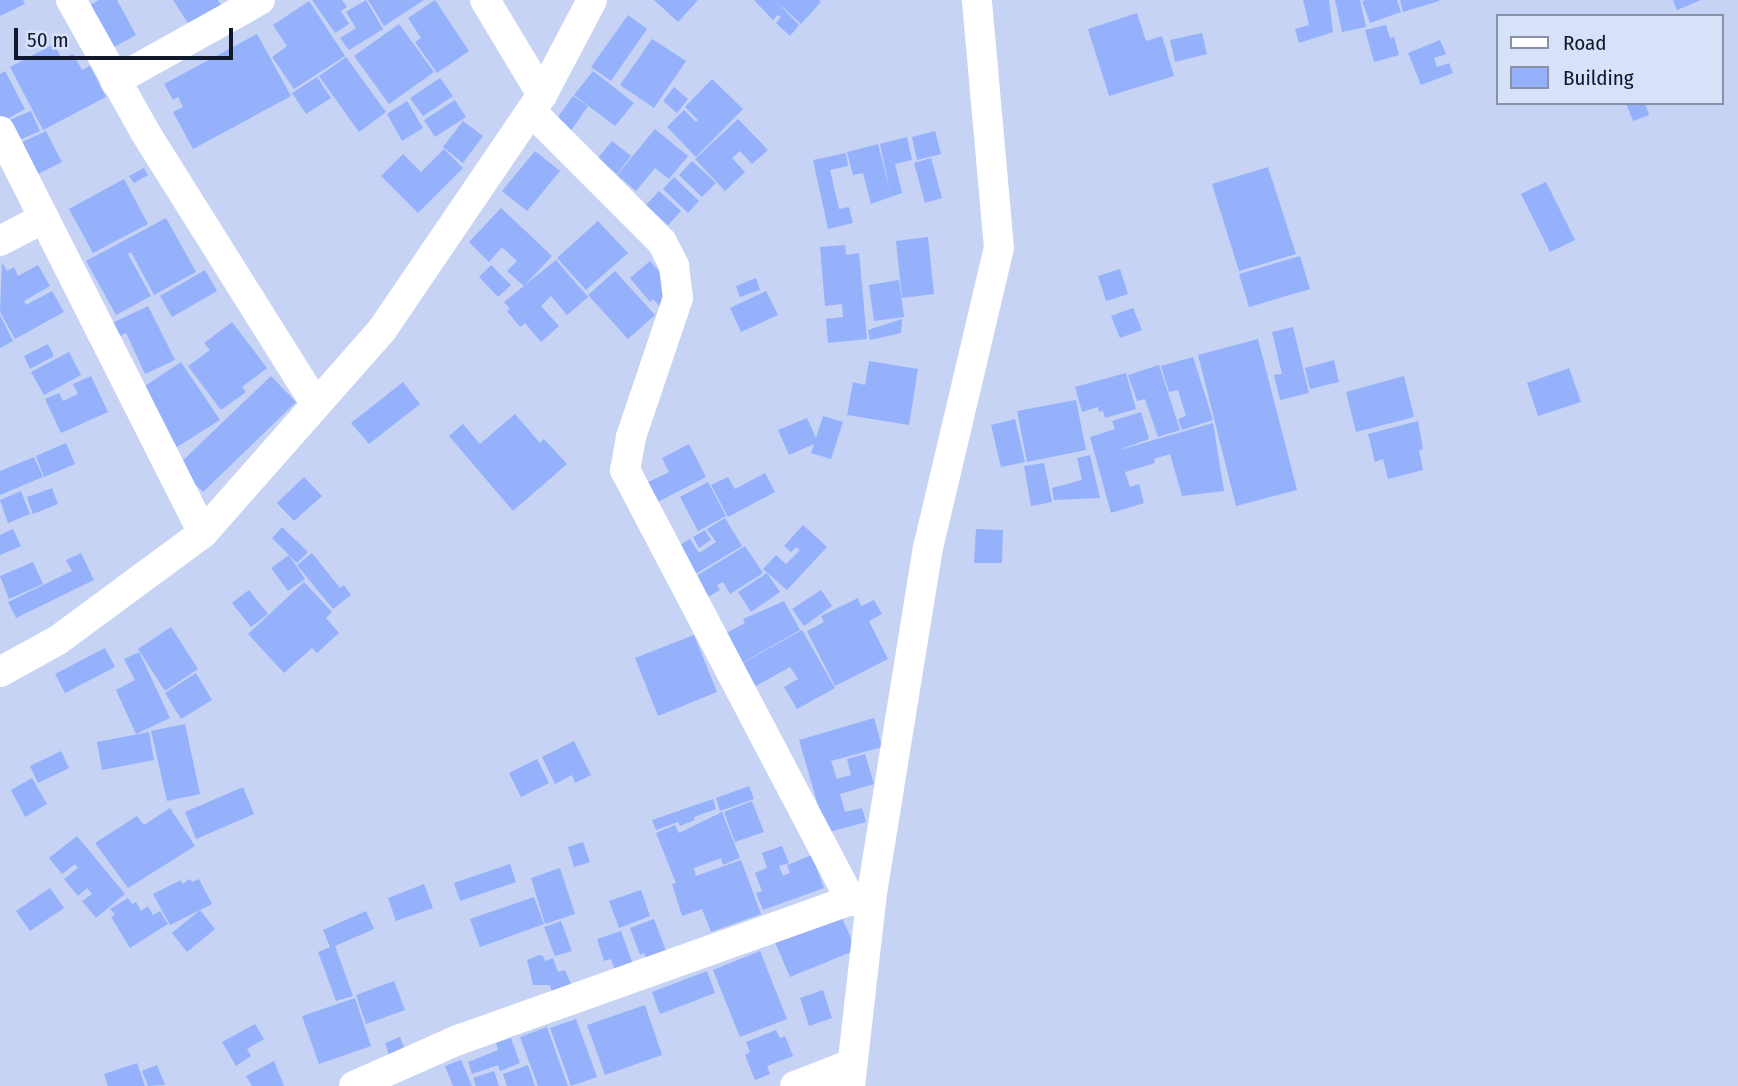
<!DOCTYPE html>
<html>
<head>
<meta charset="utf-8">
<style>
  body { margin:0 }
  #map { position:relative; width:1738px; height:1086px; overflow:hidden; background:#c6d3f5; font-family:"Fira Sans Condensed",sans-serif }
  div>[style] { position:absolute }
  .building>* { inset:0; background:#95b1fb }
  .minor>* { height:30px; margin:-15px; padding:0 15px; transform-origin:15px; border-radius:15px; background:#fff }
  span { translate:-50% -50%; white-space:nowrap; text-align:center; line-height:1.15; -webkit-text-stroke:6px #d7e1f7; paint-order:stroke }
  .legend { position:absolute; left:1496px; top:14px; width:228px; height:91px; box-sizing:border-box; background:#d7e1f7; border:2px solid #8891a6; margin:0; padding:9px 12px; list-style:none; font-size:21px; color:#11182c }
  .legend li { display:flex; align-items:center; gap:14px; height:35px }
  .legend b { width:35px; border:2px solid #8891a6 }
  .scale { position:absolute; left:14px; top:28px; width:219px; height:32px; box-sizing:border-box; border:4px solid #11182c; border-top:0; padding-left:9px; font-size:21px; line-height:24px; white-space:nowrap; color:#11182c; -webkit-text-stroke:5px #d7e1f7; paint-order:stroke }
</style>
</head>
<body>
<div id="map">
  <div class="building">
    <i style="clip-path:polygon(0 0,23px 0,25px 4px,0 16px)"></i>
    <i style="clip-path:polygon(99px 0,117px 0,136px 35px,114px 47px,90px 5px)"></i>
    <i style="clip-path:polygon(173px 0,218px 0,225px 11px,193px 31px)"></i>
    <i style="clip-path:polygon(312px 0,342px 0,347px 7px,341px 11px,349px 24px,335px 33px)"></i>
    <i style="clip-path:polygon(366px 0,383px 29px,349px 50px,340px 38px,356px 28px,346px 12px)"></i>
    <i style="clip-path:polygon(368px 0,424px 0,384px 26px)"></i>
    <i style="clip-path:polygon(435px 0,469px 51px,437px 73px,415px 42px,421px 38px,408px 18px)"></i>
    <i style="clip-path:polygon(654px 0,698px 0,678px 22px)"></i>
    <i style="clip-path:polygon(754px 0,819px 0,821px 2px,801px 24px,777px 2px,799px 25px,790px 36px,776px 23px,781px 17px,778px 15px,773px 20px)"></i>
    <i style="clip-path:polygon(1303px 0,1329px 0,1333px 32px,1299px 43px,1295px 29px,1309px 25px)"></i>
    <i style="clip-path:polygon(1335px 0,1360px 0,1366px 27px,1342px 32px)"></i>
    <i style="clip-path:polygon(1366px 0,1397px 0,1401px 12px,1370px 23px,1362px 1px)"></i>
    <i style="clip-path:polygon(1400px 0,1439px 0,1439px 1px,1403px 12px)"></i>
    <i style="clip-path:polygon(1673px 0,1701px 0,1677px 10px)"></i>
    <i style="clip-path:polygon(309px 1px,345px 56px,294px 89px,272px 57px,287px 46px,273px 25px)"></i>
    <i style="clip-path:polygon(1137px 13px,1146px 41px,1162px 36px,1174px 76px,1109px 96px,1088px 29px)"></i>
    <i style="clip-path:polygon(628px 15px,647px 29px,611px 81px,591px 67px)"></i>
    <i style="clip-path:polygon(399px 24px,434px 72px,389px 104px,354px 56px)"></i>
    <i style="clip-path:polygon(1386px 25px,1390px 38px,1394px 37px,1399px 55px,1374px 62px,1365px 30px)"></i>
    <i style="clip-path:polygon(1202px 33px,1207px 54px,1175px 62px,1170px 40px)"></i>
    <i style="clip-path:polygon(257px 34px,291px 96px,193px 149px,173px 112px,183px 107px,178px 97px,173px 100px,164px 84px)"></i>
    <i style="clip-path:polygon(652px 39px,686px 61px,654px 108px,620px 85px)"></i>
    <i style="clip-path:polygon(1440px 40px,1446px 54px,1434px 58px,1437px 67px,1449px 63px,1453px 73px,1421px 85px,1408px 53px)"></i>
    <i style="clip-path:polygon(54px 44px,62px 59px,73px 54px,82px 70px,90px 66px,106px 97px,43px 130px,10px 67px)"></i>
    <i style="clip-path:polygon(346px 57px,386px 112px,359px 132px,319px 76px)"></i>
    <i style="clip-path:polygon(5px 71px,25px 109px,0 123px,0 74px)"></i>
    <i style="clip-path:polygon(593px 71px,634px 103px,615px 126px,574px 95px)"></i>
    <i style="clip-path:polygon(317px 77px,331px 98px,306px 114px,292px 93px)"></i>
    <i style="clip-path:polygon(440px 78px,453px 96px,423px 116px,410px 98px)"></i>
    <i style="clip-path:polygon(712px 79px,743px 109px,696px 157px,667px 127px,684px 110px,696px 122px,698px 120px,685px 107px)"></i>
    <i style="clip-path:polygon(674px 87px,688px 99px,677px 113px,663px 101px)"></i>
    <i style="clip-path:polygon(573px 96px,588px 106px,570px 132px,555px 121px)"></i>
    <i style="clip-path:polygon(455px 100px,466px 117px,435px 137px,424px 120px)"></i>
    <i style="clip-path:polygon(407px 101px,423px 128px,402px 141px,387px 114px)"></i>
    <i style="clip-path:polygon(1626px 103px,1645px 103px,1649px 115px,1633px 121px)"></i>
    <i style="clip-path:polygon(31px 111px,40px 131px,8px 145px,0 124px)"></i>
    <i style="clip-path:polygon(738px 119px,768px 150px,752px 164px,740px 151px,732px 158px,745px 172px,725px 191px,695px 159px)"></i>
    <i style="clip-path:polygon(463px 121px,483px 136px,463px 163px,443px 147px)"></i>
    <i style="clip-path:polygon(655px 129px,688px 156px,669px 179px,655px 168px,636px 191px,617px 175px)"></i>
    <i style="clip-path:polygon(46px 131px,62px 162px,36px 175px,12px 147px)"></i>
    <i style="clip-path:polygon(935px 131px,941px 154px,917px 160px,912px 137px)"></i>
    <i style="clip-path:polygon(907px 137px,912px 160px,895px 164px,902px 193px,871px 204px,863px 173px,853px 175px,847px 152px,878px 144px,890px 191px,880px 144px)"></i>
    <i style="clip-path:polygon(612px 141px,631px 156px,617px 174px,597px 159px)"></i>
    <i style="clip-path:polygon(444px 149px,463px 168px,418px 213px,381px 176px,403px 154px,421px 172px)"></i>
    <i style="clip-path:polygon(535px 151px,560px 171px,527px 211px,502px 191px)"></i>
    <i style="clip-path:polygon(846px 153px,848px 166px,830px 170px,839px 209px,849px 207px,853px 223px,828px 229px,813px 160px)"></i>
    <i style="clip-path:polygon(931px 158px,942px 198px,925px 203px,914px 163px)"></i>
    <i style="clip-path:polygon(692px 161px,716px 183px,702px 197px,679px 175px)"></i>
    <i style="clip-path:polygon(1268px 167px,1296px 254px,1239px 271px,1212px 184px)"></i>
    <i style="clip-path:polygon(144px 168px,148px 175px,134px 183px,129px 176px)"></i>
    <i style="clip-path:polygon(674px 177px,699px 201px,688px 213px,663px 189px)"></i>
    <i style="clip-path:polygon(124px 179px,148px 224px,93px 253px,69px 209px)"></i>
    <i style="clip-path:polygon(1546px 182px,1575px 240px,1550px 252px,1521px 194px)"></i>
    <i style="clip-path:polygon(659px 191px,681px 211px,668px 225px,646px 205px)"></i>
    <i style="clip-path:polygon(501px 208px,552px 256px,524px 286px,507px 271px,517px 261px,502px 247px,489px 262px,469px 242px)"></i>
    <i style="clip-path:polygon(166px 218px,196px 272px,154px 295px,131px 252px,128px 254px,151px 296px,116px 315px,86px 261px)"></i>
    <i style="clip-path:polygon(598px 221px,628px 253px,586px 290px,557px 258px)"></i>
    <i style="clip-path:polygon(928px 237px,934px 294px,902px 298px,896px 241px)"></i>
    <i style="clip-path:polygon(845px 245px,846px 255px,859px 253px,867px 339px,828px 343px,826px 319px,843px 317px,842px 304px,825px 306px,820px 247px)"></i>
    <i style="clip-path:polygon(1300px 256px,1310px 289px,1249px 307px,1239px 274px)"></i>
    <i style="clip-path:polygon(556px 260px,588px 297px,567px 315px,551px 296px,541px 306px,559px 326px,541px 342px,525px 323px,520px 327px,507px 311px,510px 309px,504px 302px)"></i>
    <i style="clip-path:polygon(650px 261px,677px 292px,660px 307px,653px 299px,650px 302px,630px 278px)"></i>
    <i style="clip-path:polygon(2px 262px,7px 271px,14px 267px,18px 276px,38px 265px,50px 286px,24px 301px,26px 305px,52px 291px,64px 312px,15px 339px,0 312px)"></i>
    <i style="clip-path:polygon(491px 265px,511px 285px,498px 297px,479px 277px)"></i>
    <i style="clip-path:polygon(1120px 269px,1128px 294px,1106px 301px,1098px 276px)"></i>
    <i style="clip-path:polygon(205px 270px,217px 291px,172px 317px,160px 296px)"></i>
    <i style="clip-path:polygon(615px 271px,655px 315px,628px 339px,588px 295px)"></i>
    <i style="clip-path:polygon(756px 278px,760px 290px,740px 297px,736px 286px)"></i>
    <i style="clip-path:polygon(899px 280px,904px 317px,874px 321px,869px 285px)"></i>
    <i style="clip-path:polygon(766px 291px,778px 315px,741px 332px,730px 308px)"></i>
    <i style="clip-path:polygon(148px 306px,175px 360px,145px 374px,126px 333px,110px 341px,104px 327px)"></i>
    <i style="clip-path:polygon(1133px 308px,1142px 330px,1120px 338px,1111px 316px)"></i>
    <i style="clip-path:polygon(0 315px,13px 341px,0 348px)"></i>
    <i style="clip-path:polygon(902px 319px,901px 333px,870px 340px,868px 330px)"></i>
    <i style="clip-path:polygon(232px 322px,267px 368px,242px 387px,246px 392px,221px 410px,188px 366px,210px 350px,204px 343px)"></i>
    <i style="clip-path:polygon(1293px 327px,1309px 393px,1280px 400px,1274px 375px,1282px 374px,1272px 332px)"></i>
    <i style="clip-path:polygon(1258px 339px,1297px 490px,1236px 506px,1198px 355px)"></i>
    <i style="clip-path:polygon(48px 344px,54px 356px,30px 369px,24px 356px)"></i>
    <i style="clip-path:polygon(69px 352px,81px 375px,44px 395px,31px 372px)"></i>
    <i style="clip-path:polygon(1193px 357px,1213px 420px,1182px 430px,1178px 419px,1186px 416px,1178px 390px,1169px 392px,1161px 366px)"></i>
    <i style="clip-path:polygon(1334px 360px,1339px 382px,1310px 389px,1305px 368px)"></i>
    <i style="clip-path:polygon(869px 361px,918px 369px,909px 425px,847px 415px,853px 382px,865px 385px)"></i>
    <i style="clip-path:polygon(181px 362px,220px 420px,177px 447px,139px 390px)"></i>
    <i style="clip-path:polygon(1159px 365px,1180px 430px,1158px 437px,1145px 399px,1137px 401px,1128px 375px)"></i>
    <i style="clip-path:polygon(1569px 368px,1581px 402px,1538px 416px,1527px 383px)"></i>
    <i style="clip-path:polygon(1126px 373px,1136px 409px,1105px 418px,1103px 411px,1099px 412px,1098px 407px,1082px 412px,1075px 387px)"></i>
    <i style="clip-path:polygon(91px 376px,108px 412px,61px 433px,45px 399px,59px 393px,63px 401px,78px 394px,73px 384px)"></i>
    <i style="clip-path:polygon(271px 376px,296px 402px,203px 492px,177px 466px)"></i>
    <i style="clip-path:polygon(1404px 376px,1414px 417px,1356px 432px,1346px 392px)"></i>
    <i style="clip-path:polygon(403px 382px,420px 404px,369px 444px,351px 423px)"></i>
    <i style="clip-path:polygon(1076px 400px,1086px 450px,1027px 462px,1017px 411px)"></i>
    <i style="clip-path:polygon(1141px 412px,1149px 439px,1116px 451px,1213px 423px,1224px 491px,1182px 496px,1170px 454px,1154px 459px,1155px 463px,1125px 472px,1130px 487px,1139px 484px,1144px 503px,1111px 513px,1090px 437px,1115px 429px,1112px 421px)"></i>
    <i style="clip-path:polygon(515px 414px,540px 443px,544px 439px,567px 464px,513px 511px,449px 436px,463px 424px,480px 444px)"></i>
    <i style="clip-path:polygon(823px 416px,843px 422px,831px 459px,811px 453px,814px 444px,789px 455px,778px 430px,807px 418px,816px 438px)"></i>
    <i style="clip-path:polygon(1015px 419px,1025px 462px,1001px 467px,991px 425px)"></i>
    <i style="clip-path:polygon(1418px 421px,1423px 449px,1419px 450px,1423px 470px,1388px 479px,1383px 459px,1375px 462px,1368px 434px)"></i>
    <i style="clip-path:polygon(66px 443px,75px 464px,44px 477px,36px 456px)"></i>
    <i style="clip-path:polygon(689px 444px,706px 477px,650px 506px,640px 486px,669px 472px,662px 458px)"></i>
    <i style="clip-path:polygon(1090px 455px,1100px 498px,1054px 500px,1052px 488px,1082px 480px,1077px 458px)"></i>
    <i style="clip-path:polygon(34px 457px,43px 477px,0 495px,0 471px)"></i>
    <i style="clip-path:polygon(1044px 463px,1052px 502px,1031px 506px,1024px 466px)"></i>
    <i style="clip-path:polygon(765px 473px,775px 492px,728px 517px,711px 485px,728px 477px,735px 489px)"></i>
    <i style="clip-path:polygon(304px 477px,322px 496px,294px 521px,277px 503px)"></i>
    <i style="clip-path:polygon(708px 482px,726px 516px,698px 531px,680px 497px)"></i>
    <i style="clip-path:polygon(52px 488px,58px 504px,33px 514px,27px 497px)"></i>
    <i style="clip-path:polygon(21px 491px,30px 514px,8px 523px,0 500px)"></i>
    <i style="clip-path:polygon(725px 518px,742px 546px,692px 576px,675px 548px,690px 539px,699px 553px,716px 542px,707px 529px)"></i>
    <i style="clip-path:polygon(803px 525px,827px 547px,787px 590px,763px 569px,776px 555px,786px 564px,800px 550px,796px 547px,791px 552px,784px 546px)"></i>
    <i style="clip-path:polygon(282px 527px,308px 552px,297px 563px,272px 538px)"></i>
    <i style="clip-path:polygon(13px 529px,21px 546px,0 555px,0 535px)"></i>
    <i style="clip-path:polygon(976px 529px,1003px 530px,1002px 563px,974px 563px)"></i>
    <i style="clip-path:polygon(705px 530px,711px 540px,699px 548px,693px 537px)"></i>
    <i style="clip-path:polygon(745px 546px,763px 573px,730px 594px,723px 582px,717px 585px,720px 590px,706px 598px,693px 578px)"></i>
    <i style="clip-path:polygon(81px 553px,94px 580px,16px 618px,8px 602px,72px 571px,66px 560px)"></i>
    <i style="clip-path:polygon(312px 553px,340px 588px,344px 585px,351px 595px,333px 609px,297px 565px)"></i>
    <i style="clip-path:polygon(289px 555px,305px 579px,288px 591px,271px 568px)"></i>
    <i style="clip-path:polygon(33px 562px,43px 584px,9px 599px,0 576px)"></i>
    <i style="clip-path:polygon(767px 573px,780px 592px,751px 612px,738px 592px)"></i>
    <i style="clip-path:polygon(304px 582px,332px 612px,326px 618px,339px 633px,317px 653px,312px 648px,284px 673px,248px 634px)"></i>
    <i style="clip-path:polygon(249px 590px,268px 614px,251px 627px,232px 603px)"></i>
    <i style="clip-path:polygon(821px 590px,832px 606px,804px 626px,792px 609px)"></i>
    <i style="clip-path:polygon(858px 598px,861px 606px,874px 600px,882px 614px,869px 621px,888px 659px,835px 686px,807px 631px,824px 622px,821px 616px)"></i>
    <i style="clip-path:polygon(784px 601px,800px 630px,740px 664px,723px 635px,745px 623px,743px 619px)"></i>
    <i style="clip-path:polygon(171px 627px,198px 669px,165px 691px,138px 649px)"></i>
    <i style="clip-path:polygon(802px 630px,835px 688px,797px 709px,784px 687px,798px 679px,790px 667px,754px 687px,741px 664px)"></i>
    <i style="clip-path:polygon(694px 635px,717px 692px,658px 716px,635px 658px)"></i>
    <i style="clip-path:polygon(105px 648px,115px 667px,65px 693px,55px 674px)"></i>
    <i style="clip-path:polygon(139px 652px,170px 718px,136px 734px,116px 690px,135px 680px,124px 659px)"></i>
    <i style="clip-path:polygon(196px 673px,212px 700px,181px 719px,165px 693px)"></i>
    <i style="clip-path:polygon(874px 718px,882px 747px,831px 761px,837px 779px,851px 775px,847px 759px,865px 754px,874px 784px,840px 794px,845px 812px,862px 808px,866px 822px,826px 833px,799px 740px)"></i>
    <i style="clip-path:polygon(185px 724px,200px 794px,167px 801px,151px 731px)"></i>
    <i style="clip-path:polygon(149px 732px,154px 760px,102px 770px,97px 742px)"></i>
    <i style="clip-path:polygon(574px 741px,591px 775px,575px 783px,572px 775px,555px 784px,542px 757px)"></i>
    <i style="clip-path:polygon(61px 751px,69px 768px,38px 783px,30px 766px)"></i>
    <i style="clip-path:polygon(537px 759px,549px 783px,521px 797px,509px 773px)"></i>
    <i style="clip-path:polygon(32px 778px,47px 804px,25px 817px,11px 790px)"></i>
    <i style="clip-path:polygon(749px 786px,754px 799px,720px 811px,716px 798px)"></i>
    <i style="clip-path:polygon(243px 787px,254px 814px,196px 839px,185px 812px)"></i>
    <i style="clip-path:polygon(713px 799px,716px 809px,694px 817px,695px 820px,680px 826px,678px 822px,656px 830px,652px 820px)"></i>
    <i style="clip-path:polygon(752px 801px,764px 832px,735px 842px,724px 812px)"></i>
    <i style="clip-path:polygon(170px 808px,195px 846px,128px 888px,95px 843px,137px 816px,144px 825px)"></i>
    <i style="clip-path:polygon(722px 812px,740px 858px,723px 865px,721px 858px,694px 868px,696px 876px,741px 860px,761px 914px,711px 932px,702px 909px,682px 916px,672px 884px,676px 883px,656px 833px,675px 825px,679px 833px)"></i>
    <i style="clip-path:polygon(77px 836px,125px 894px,96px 918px,82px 901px,92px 894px,87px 888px,78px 896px,64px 879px,78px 868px,75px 864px,62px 874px,49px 858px)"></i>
    <i style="clip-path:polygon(583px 842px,590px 862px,574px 867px,568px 847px)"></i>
    <i style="clip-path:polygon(782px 846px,789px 863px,779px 866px,783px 876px,790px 873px,787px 865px,812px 855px,824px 888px,763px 910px,756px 893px,762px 891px,755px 873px,767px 868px,762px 853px)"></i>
    <i style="clip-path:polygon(510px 864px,516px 882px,460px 901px,454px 883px)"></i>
    <i style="clip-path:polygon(560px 868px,575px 914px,545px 924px,531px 878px)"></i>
    <i style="clip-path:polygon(190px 879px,192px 882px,199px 879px,212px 904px,170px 925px,153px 894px,181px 880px,182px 884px)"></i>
    <i style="clip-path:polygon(424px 884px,433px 908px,396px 921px,388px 898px)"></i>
    <i style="clip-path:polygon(50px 888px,64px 908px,30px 931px,16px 911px)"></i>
    <i style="clip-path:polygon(641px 890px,650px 916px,619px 928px,609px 901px)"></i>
    <i style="clip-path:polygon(534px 897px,544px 924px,480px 947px,470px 919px)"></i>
    <i style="clip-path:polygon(128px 898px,132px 904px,136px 902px,141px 911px,148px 906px,153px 915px,160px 911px,168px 924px,130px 948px,111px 917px,115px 915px,110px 909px)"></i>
    <i style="clip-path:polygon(200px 910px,215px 929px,187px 952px,172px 933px)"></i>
    <i style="clip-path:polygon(366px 911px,374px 929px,335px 946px,353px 996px,336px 1001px,318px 952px,330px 947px,323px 930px)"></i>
    <i style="clip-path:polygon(840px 913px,856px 950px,790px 977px,774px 940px)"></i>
    <i style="clip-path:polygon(654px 919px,667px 954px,647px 962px,644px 953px,640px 955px,630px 928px)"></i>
    <i style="clip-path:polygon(561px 921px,572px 951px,555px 956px,544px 927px)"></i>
    <i style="clip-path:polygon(621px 931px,634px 967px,616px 973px,611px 959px,604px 961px,597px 939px)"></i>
    <i style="clip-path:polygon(760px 951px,787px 1019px,740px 1037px,713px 970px)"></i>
    <i style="clip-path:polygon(539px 955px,543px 956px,545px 961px,553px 958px,558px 972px,565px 970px,571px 984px,552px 992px,550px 985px,533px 985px,527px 960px)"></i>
    <i style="clip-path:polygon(707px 971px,715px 993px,660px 1014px,652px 992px)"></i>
    <i style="clip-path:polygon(394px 981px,405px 1010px,366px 1024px,356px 995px)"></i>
    <i style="clip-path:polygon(823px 990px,832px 1018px,809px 1026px,800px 998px)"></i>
    <i style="clip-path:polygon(355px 998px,371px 1046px,319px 1064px,302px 1016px)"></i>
    <i style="clip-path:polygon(645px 1005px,662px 1055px,605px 1075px,587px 1025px)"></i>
    <i style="clip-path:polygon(576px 1019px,597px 1077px,571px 1086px,550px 1028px)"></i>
    <i style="clip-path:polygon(255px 1024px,264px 1039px,247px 1049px,251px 1056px,236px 1066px,222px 1042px)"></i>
    <i style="clip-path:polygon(547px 1027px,568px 1086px,538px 1086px,520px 1037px)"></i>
    <i style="clip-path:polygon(776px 1030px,780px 1038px,785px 1036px,793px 1056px,767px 1066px,770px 1074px,755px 1080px,745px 1055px,750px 1052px,746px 1042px)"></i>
    <i style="clip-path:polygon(400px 1037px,405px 1049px,389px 1055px,385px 1043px)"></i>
    <i style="clip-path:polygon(511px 1038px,520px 1063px,500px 1071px,498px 1065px,472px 1074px,468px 1062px,498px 1050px,496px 1043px)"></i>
    <i style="clip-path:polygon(461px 1060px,472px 1086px,453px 1086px,445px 1066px)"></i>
    <i style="clip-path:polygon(274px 1061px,284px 1086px,252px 1086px,246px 1076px)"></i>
    <i style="clip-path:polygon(137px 1063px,145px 1086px,108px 1086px,104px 1074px)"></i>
    <i style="clip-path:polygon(157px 1065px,165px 1085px,148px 1086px,142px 1071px)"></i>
    <i style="clip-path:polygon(528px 1065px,535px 1086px,507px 1086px,503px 1074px)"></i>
    <i style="clip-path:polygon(494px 1071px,499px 1086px,476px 1086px,473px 1078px)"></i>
  </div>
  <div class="minor">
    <i style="left:71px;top:0;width:151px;rotate:60.7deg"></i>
    <i style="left:145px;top:132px;width:322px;rotate:57.9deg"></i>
    <i style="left:485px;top:0;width:111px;rotate:59deg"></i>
    <i style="left:115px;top:81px;width:166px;rotate:-29.2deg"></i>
    <i style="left:531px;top:111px;width:185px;rotate:45deg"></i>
    <i style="left:662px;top:242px;width:27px;rotate:63deg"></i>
    <i style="left:674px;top:266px;width:32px;rotate:83deg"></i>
    <i style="left:678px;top:298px;width:147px;rotate:108.7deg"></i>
    <i style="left:631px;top:437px;width:34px;rotate:100deg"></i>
    <i style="left:625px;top:470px;width:487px;rotate:62.3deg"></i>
    <i style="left:0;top:131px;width:450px;rotate:63.2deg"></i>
    <i style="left:0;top:241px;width:50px;rotate:-27.6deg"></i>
    <i style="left:0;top:672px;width:66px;rotate:-28.9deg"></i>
    <i style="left:58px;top:640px;width:180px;rotate:-36.4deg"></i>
    <i style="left:203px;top:533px;width:271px;rotate:-48.6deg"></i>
    <i style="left:382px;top:330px;width:284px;rotate:-55.8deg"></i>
    <i style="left:542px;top:95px;width:107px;rotate:-62.2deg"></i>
    <i style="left:354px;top:1086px;width:114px;rotate:-23.9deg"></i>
    <i style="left:458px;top:1040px;width:436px;rotate:-19.6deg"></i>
    <i style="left:795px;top:1086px;width:61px;rotate:-21.1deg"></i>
    <i style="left:850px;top:1086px;width:194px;rotate:-83.5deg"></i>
    <i style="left:872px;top:893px;width:350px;rotate:-80.8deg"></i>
    <i style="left:928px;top:548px;width:308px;rotate:-76.7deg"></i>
    <i style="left:999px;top:248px;width:249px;rotate:-95.1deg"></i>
  </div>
  <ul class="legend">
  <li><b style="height:9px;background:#fff"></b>Road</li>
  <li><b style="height:19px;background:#95b1fb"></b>Building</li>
  </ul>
  <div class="scale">50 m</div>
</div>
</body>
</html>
